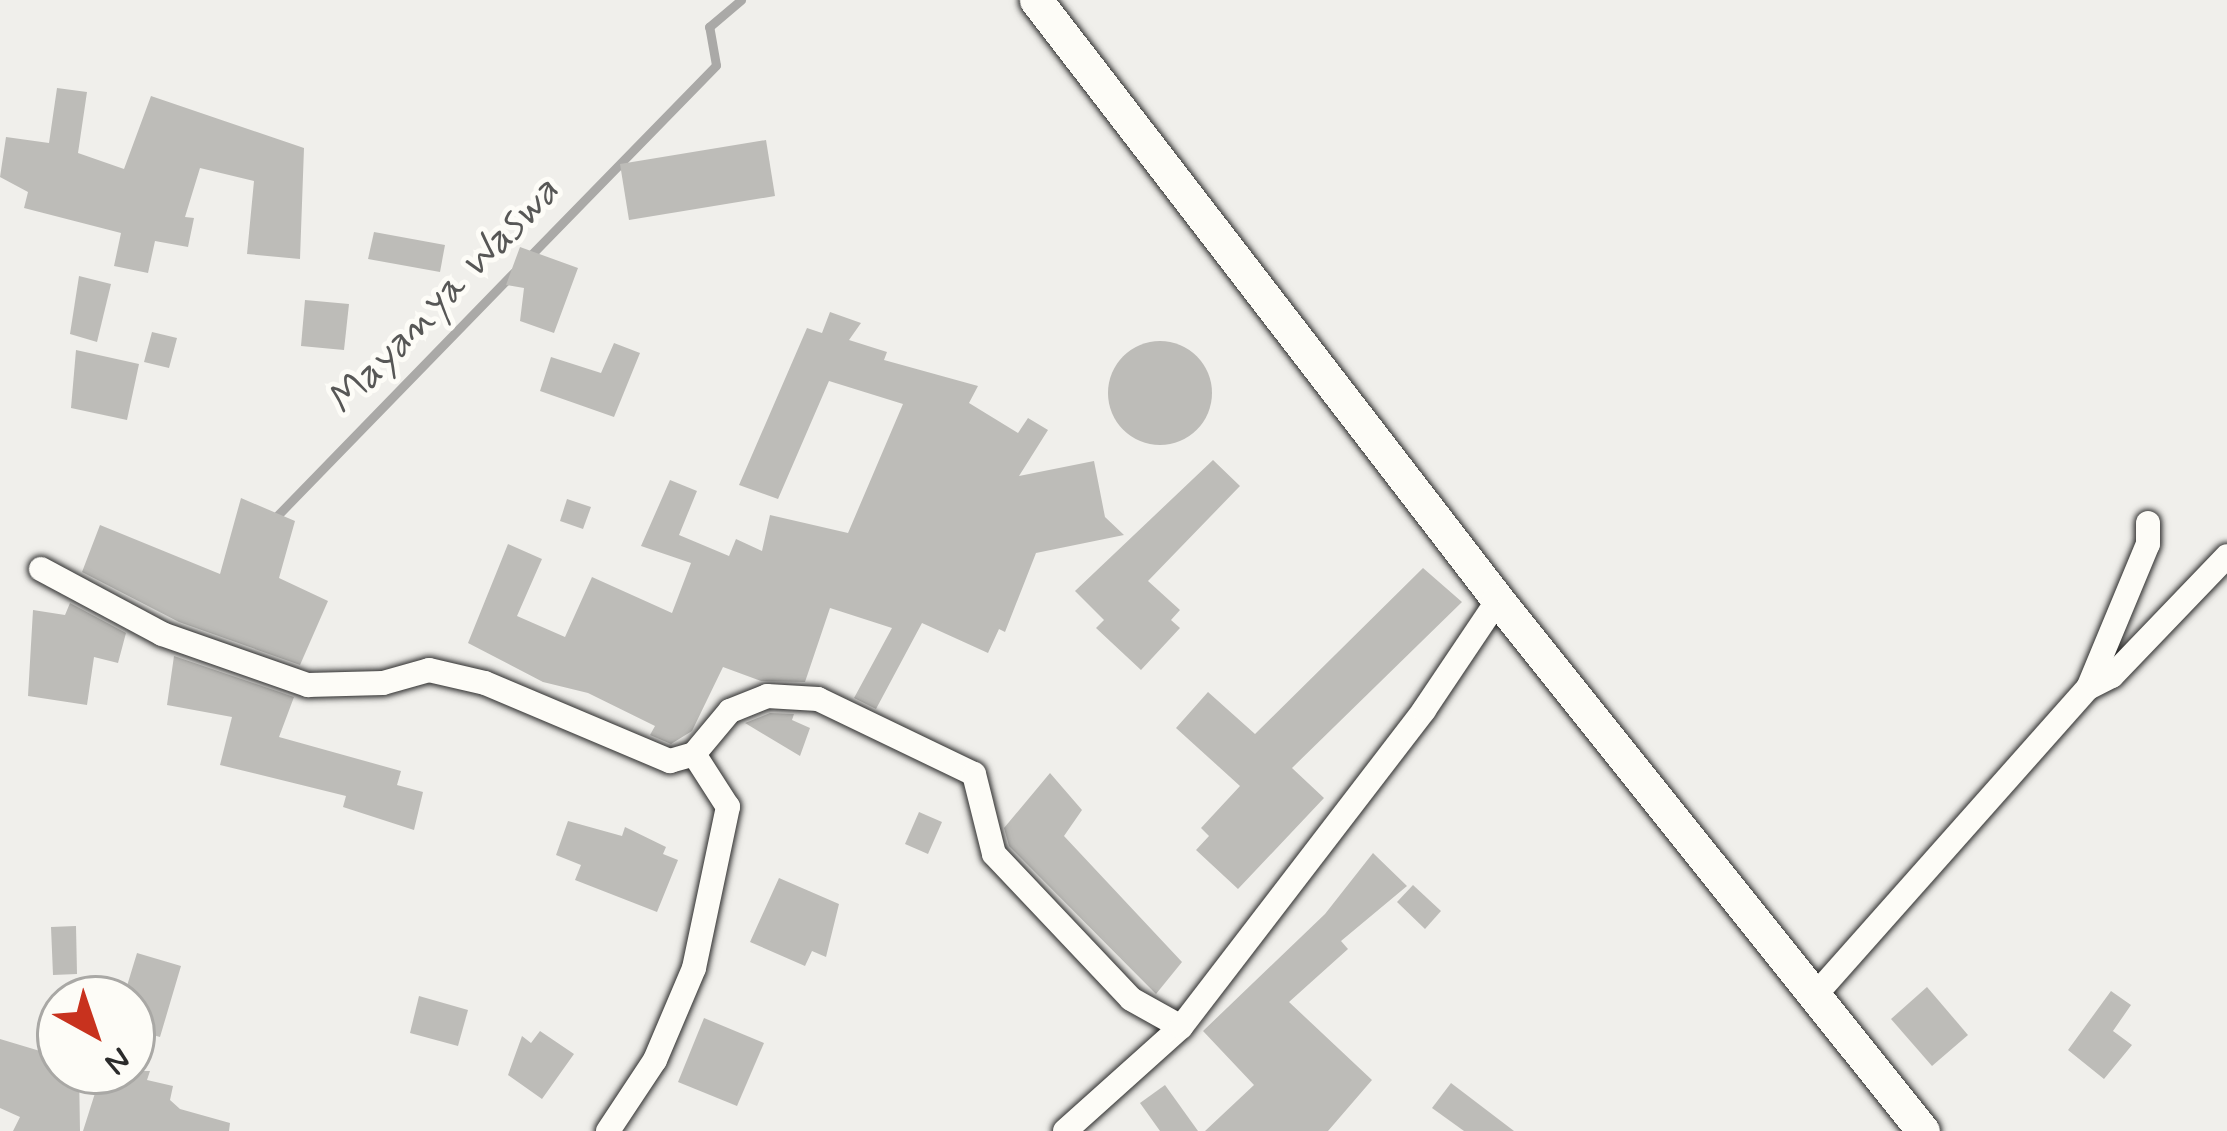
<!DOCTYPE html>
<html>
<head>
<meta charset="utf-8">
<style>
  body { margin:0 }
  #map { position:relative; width:2227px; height:1131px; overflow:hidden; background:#f0efeb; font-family:Mynerve,sans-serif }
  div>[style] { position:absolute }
  .stream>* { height:9px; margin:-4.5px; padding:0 4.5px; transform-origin:4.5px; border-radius:4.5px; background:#aaa9a7 }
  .building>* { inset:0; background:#bdbcb8 }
  .round { border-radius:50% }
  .roads { filter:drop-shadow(0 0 3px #2b2b2b) drop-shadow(0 0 3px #2b2b2b) }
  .street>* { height:24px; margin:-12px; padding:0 12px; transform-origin:12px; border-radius:12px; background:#fdfcf7 }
  .secondary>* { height:33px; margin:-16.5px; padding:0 16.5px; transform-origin:16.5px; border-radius:16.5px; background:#fdfcf7 }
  span { translate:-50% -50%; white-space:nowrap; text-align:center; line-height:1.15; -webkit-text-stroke:10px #fdfcf7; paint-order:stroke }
  .water-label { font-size:42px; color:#575756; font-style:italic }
  .north { position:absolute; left:36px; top:975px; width:120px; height:120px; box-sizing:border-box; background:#fdfcf7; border:3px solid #a9a8a5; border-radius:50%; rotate:140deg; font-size:33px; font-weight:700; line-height:48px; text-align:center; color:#2b2b2b }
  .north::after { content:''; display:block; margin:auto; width:42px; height:54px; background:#c8321e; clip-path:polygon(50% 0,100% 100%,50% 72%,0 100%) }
</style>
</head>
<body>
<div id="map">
  <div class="stream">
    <i style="left:526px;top:260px;width:272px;rotate:-45.7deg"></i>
    <i style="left:716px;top:65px;width:39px;rotate:-100deg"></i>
    <i style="left:709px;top:27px;width:42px;rotate:-40.2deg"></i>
    <i style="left:271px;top:522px;width:349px;rotate:-45.8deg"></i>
  </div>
  <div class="building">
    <i style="clip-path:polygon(57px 88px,87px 92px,78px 153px,124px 169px,151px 96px,304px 148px,300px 259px,247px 254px,254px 181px,200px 168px,185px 217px,194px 218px,188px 247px,155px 241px,148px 273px,114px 266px,121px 233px,24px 208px,28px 192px,0 177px,6px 137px,49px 143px)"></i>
    <i style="clip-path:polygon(766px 140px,775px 196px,629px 220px,620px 164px)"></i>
    <i style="clip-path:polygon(374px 232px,445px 245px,440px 272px,368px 259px)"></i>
    <i style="clip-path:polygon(520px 247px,578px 268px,554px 333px,520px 321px,524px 288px,506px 285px)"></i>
    <i style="clip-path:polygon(79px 276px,111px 284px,97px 342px,70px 334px)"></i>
    <i style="clip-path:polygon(305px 300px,349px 304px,344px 350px,301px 346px)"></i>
    <i style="clip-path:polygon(830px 312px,861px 323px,849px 340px,887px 352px,884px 360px,978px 386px,969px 403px,1018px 433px,1028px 418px,1048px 430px,1019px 476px,1094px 461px,1105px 517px,1124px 535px,1036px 553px,1005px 632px,999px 629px,988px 653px,922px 623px,876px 709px,854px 698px,892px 628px,830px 608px,805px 682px,761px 681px,723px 667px,692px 731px,671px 744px,650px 735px,655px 726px,588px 693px,543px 682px,468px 643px,508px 544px,542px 559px,517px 616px,565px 637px,592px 577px,672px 613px,691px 563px,641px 546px,670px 480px,697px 491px,679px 535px,729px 556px,736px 539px,762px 551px,770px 515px,848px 533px,903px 404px,829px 381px,778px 499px,739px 485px,807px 328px,822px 333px)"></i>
    <i style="clip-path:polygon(152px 332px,177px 338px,169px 368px,144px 362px)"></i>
    <i class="round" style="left:1108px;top:341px;width:104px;height:104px"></i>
    <i style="clip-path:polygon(614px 343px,640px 353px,614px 417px,540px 391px,551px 357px,601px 373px)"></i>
    <i style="clip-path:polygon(76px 350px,139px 364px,127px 420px,71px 408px)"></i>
    <i style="clip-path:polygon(1213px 460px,1240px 486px,1148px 581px,1180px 610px,1171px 620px,1180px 628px,1141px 670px,1096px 628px,1104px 620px,1075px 591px)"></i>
    <i style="clip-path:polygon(241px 498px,295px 521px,279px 578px,328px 601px,300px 665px,179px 622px,82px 572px,100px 525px,220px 574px)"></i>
    <i style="clip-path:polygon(567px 499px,591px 507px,583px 529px,560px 521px)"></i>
    <i style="clip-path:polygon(1423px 568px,1462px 602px,1292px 768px,1324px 798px,1238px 889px,1196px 850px,1209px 836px,1201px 828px,1240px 786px,1176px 728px,1208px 692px,1255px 734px)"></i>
    <i style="clip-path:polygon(70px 603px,126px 633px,118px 663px,94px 657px,87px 705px,28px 696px,33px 610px,65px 615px)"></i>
    <i style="clip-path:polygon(174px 656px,294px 697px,279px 737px,401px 771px,397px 785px,423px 792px,414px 830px,343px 807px,346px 796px,220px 765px,232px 717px,167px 705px)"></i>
    <i style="clip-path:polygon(770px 713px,794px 714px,792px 720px,810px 728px,800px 756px,745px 723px)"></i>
    <i style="clip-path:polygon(1050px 773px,1082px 810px,1064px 836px,1182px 962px,1156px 994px,1009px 846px,1004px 828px)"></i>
    <i style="clip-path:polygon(919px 812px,942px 822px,928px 854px,905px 844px)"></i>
    <i style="clip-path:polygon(568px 821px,622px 836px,625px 827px,666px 847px,663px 854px,678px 860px,657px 912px,575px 880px,581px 865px,556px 855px)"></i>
    <i style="clip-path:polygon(1373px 853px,1407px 886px,1341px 941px,1348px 949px,1289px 1002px,1372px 1080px,1328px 1131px,1205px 1131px,1254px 1085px,1203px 1031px,1325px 914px)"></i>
    <i style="clip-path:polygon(779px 878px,839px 904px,826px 957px,812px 951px,805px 966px,750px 942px)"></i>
    <i style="clip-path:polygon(1413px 885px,1441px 911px,1425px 929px,1397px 902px)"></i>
    <i style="clip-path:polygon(76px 926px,77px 974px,53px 975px,51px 927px)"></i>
    <i style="clip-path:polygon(137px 953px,181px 966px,160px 1037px,132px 1029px,132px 999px,123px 999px)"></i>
    <i style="clip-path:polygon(1927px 987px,1968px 1035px,1932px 1066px,1891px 1019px)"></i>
    <i style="clip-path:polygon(2111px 991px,2131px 1005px,2113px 1031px,2132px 1045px,2104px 1079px,2068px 1050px)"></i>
    <i style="clip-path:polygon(419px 996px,468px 1010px,458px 1046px,410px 1033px)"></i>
    <i style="clip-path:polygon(704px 1018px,764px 1043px,737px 1106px,678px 1082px)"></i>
    <i style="clip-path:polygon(540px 1031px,574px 1054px,542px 1099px,508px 1075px,522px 1036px,531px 1043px)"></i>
    <i style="clip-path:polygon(0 1039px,60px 1057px,60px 1071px,79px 1071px,80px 1131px,13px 1131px,20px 1117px,0 1108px)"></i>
    <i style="clip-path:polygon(102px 1071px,150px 1071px,147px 1080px,173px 1086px,170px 1100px,180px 1109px,230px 1123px,229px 1131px,83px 1131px)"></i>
    <i style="clip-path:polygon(1451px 1083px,1514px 1131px,1464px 1131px,1432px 1108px)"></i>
    <i style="clip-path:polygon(1165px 1085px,1198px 1131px,1160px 1131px,1140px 1103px)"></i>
  </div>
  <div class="roads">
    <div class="street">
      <i style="left:41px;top:569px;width:137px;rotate:28.2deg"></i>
      <i style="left:162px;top:634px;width:155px;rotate:19.3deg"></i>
      <i style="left:308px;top:685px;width:75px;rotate:-1.5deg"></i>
      <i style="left:383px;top:683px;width:48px;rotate:-15.8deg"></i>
      <i style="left:429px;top:670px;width:57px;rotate:13.1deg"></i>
      <i style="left:485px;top:683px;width:201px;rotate:22.9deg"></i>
      <i style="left:670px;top:761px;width:25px;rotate:-16deg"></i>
      <i style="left:694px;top:754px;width:56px;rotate:-50.1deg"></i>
      <i style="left:730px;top:711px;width:40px;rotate:-22deg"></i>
      <i style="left:767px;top:696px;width:51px;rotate:3.4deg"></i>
      <i style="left:818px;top:699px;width:173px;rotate:25.7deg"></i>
      <i style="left:974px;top:774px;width:82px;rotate:76deg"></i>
      <i style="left:994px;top:854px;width:199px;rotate:46.6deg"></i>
      <i style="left:1131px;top:999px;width:57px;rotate:29.2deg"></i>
      <i style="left:2088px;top:688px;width:27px;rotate:-27deg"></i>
      <i style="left:2112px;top:676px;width:166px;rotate:-46.2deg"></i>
      <i style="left:1817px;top:993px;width:408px;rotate:-48.4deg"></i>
      <i style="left:2088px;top:688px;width:156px;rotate:-67.4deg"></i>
      <i style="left:2148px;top:544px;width:21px;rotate:-90deg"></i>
      <i style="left:608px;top:1131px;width:85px;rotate:-56.5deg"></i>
      <i style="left:655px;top:1060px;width:100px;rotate:-67deg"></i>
      <i style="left:694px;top:968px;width:165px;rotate:-78.1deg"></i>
      <i style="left:728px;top:807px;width:63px;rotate:-122.7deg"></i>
      <i style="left:1065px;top:1131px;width:156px;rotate:-41.9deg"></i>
      <i style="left:1181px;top:1027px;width:399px;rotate:-52.5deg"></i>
      <i style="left:1424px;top:710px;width:133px;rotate:-56.1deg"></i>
    </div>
    <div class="secondary">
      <i style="left:1036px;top:0;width:757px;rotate:52.4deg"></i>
      <i style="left:1498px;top:600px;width:680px;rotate:51.33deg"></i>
    </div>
  </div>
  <div class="water-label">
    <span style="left:444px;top:297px;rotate:-46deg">Mayanya Waswa</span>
  </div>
  <div class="north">N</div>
</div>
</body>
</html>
